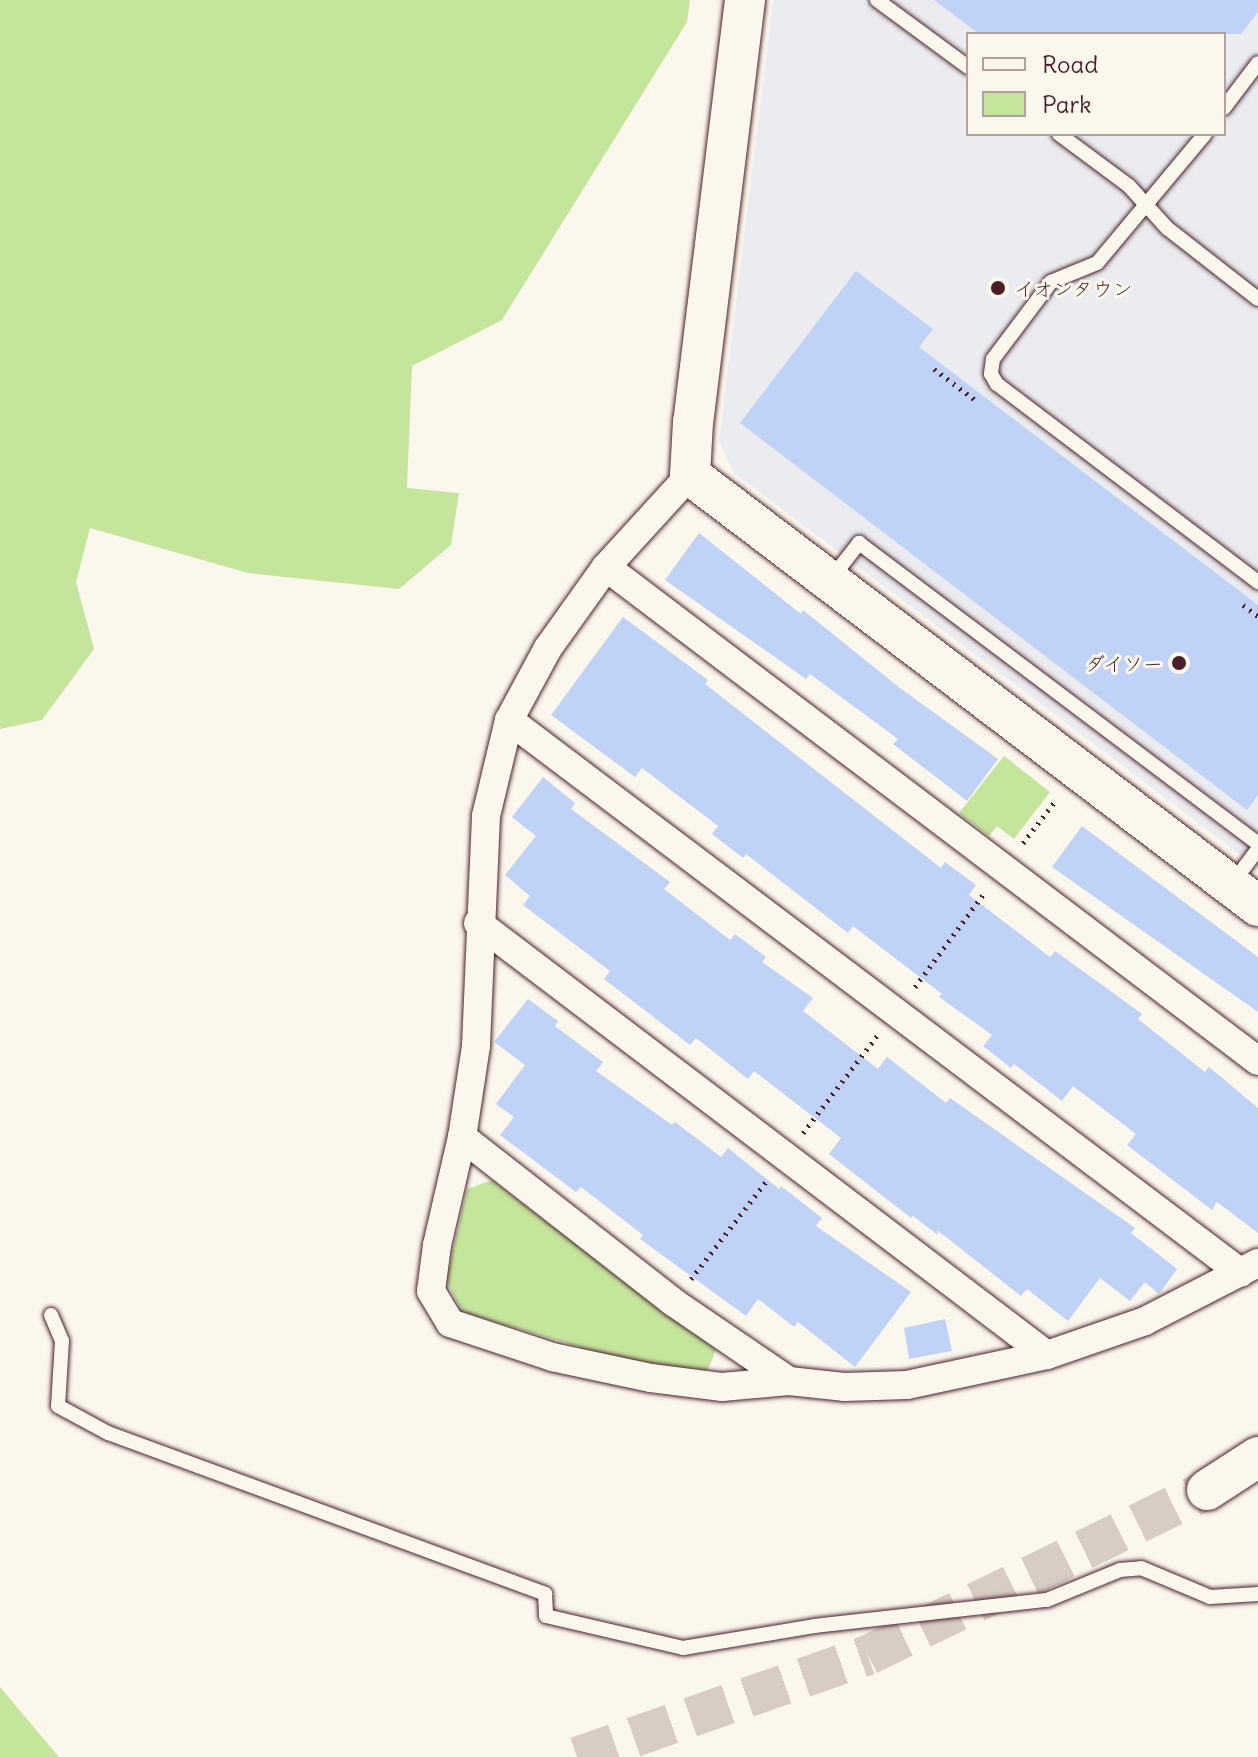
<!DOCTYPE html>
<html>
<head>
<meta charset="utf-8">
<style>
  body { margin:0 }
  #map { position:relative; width:1258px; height:1757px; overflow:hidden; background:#fbf7ec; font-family:Delius,"Klee One",sans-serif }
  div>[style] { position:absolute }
  .built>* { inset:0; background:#eaecef }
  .green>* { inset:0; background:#c5e59d }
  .building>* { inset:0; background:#c1d2f7 }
  .secondary-tunnel>* { height:40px; margin-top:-20px; transform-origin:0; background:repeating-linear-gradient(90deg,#d8ccc5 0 40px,transparent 0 60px) }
  .path>* { height:5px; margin-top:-2.5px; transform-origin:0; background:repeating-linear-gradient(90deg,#4a1f2b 0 2px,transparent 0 8px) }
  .roads { filter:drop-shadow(0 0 2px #4a1f2b) drop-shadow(0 0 2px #4a1f2b) }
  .lane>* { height:14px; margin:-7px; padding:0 7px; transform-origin:7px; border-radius:7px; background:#fbf7ec }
  .street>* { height:28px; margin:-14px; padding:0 14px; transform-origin:14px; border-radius:14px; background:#fbf7ec }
  .secondary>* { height:40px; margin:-20px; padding:0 20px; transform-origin:20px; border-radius:20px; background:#fbf7ec }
  .dots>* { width:22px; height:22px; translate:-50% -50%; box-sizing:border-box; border:4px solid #fbf7ec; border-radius:50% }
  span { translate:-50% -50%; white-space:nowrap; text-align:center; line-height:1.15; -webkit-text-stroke:6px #fbf7ec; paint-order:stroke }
  .poi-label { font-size:20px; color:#4a1f2b }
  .left { translate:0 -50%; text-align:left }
  .right { translate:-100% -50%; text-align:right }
  .legend { position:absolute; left:966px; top:32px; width:260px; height:104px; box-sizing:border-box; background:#fbf7ec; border:2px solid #b4a19f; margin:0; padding:10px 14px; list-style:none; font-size:24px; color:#4a1f2b }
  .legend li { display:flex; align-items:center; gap:16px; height:40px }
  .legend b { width:40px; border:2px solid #b4a19f }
</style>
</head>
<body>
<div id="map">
  <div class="built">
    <i style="clip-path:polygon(evenodd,773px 0,1258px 0,1258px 868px,734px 473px,719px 442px,773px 0,968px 34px,1224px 34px,1224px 134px,968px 134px,968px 34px)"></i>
  </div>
  <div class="green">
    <i style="clip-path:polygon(0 0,690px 0,687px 22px,502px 320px,412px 366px,407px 488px,459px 493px,451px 545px,399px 589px,248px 573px,90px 528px,76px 582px,94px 649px,42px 720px,0 729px)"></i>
    <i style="clip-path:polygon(1004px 756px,1050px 792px,1014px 839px,997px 826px,989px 836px,959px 813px)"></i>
    <i style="clip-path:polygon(492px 1180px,716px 1350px,707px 1371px,652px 1365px,597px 1352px,462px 1312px,446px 1280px,467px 1189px)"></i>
    <i style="clip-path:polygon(0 1687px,59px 1757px,0 1757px)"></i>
  </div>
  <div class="building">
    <i style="clip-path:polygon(934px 0,1258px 0,1258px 12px,1241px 34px,979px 34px)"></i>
    <i style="clip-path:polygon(856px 271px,933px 329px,919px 347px,1258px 605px,1258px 795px,1247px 810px,740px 423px)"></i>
    <i style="clip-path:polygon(699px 533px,801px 614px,803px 610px,900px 688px,998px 759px,967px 801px,893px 744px,898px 739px,810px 674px,806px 679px,665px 580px)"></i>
    <i style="clip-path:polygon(623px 617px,708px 680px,705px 684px,941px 868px,945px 862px,976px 885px,969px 895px,1050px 957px,1055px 951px,1112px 992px,1142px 1014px,1138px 1019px,1205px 1072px,1209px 1067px,1258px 1108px,1258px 1233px,1217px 1202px,1212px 1210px,1127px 1145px,1136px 1134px,1073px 1086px,1062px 1101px,1014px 1064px,1011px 1068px,983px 1046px,992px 1035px,939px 997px,942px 994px,853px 926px,848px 933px,746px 854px,743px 858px,712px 834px,718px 826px,642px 768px,635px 777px,551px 715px)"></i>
    <i style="clip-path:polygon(543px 777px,575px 803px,571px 809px,670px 882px,664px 889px,730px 940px,735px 934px,766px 957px,762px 962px,813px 998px,803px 1011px,878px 1069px,887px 1057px,946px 1103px,950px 1098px,1135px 1228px,1131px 1233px,1177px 1269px,1159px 1294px,1145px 1282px,1130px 1301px,1100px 1278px,1068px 1321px,1027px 1289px,1021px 1296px,937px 1230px,938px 1235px,913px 1216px,911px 1218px,829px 1154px,841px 1138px,754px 1071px,748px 1079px,696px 1038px,690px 1045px,604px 979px,610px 971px,523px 905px,530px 896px,505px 875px,536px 836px,512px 817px)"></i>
    <i style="clip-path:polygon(1082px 826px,1258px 957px,1258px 1012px,1052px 867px)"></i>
    <i style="clip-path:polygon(528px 999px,558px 1021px,555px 1026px,603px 1062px,596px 1071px,672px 1125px,675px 1122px,721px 1157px,728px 1148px,779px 1189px,781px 1186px,822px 1218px,816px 1226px,911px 1292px,855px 1367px,798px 1322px,794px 1327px,758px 1299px,746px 1316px,640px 1239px,643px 1235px,581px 1187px,576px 1192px,500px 1135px,514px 1117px,496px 1104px,525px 1065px,494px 1042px)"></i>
    <i style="clip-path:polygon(945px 1319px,952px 1351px,909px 1359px,904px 1328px)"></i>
  </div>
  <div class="secondary-tunnel">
    <i style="left:577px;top:1757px;width:308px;rotate:-19.3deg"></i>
    <i style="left:868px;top:1655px;width:377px;rotate:-26deg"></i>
  </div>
  <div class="path">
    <i style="left:934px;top:369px;width:55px;rotate:36.9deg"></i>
    <i style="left:1243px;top:605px;width:19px;rotate:36deg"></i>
    <i style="left:1023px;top:843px;width:54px;rotate:-52.5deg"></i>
    <i style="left:915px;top:987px;width:118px;rotate:-53.6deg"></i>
    <i style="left:803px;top:1133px;width:122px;rotate:-52.7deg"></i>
    <i style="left:691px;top:1279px;width:126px;rotate:-52.4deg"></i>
  </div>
  <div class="roads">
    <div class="lane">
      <i style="left:877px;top:0;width:113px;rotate:36.4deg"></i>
      <i style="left:1224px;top:108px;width:56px;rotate:-52.9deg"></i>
      <i style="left:1059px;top:134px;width:87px;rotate:36.6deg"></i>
      <i style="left:1129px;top:186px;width:57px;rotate:47.9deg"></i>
      <i style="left:1167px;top:228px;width:115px;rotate:38deg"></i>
      <i style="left:1205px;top:134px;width:168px;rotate:129.9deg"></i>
      <i style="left:1097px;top:263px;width:50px;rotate:157.6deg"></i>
      <i style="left:1051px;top:282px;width:96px;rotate:127deg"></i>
      <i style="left:993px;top:359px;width:15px;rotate:98deg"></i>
      <i style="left:991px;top:374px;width:12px;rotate:59deg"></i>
      <i style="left:997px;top:384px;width:328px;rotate:37.2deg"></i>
      <i style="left:831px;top:579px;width:46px;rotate:-52.1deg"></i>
      <i style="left:859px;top:543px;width:500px;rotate:37deg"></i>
      <i style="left:1231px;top:885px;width:45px;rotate:-53.1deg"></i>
      <i style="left:51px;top:1315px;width:28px;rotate:67deg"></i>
      <i style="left:62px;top:1341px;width:65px;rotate:93.5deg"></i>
      <i style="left:58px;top:1406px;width:57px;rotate:28.4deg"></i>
      <i style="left:108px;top:1433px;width:466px;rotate:20.2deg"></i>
      <i style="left:545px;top:1594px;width:22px;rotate:87deg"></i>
      <i style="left:546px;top:1616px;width:141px;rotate:13.1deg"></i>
      <i style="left:683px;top:1648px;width:133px;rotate:-9.5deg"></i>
      <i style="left:814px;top:1626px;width:234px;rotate:-6.4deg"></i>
      <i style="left:1047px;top:1600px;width:79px;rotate:-22.3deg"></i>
      <i style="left:1120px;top:1570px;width:21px;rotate:-5deg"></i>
      <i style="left:1141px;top:1568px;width:75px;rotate:22.8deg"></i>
      <i style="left:1210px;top:1597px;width:48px;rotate:-3.6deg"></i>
    </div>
    <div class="street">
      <i style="left:690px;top:475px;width:125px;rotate:132.4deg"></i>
      <i style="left:606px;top:567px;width:100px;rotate:125.6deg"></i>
      <i style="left:548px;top:648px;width:82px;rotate:118.4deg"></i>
      <i style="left:509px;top:720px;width:99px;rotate:103.5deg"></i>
      <i style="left:486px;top:816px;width:230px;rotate:92.5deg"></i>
      <i style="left:476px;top:1046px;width:92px;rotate:98.7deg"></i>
      <i style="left:462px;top:1137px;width:268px;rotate:38deg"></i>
      <i style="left:673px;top:1302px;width:140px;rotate:34.3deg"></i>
      <i style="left:789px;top:1381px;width:55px;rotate:6.2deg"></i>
      <i style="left:844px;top:1387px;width:63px;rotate:-1.8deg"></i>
      <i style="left:907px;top:1385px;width:143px;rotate:-12.1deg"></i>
      <i style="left:1047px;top:1355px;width:104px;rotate:-19.1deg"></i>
      <i style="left:1145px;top:1321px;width:127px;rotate:-27.2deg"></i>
      <i style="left:606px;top:567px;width:818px;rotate:37.15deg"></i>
      <i style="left:509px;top:720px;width:917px;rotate:37.07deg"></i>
      <i style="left:478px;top:923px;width:714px;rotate:37.21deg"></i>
      <i style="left:462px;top:1137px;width:111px;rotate:103deg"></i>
      <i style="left:437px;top:1245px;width:46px;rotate:97.4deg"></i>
      <i style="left:431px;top:1291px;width:37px;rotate:59deg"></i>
      <i style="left:450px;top:1323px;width:108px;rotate:18.4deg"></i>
      <i style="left:552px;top:1357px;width:101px;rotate:12deg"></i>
      <i style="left:651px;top:1378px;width:72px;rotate:7.2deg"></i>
      <i style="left:722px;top:1387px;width:67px;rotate:-5.1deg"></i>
    </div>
    <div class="secondary">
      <i style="left:745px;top:0;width:425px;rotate:97deg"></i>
      <i style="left:693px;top:422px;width:53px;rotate:93.2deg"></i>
      <i style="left:690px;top:475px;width:713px;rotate:37.19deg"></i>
      <i style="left:1207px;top:1490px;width:61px;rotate:-32.9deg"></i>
    </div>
  </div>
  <div class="dots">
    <i style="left:998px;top:288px;background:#4a1f2b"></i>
    <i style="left:1179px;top:663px;background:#4a1f2b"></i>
  </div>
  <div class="poi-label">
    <span class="left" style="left:1014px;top:288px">イオンタウン</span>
    <span class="right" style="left:1163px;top:663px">ダイソー</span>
  </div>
  <ul class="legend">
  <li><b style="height:10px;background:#fbf7ec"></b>Road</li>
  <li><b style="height:22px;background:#c5e59d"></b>Park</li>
  </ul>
</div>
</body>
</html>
